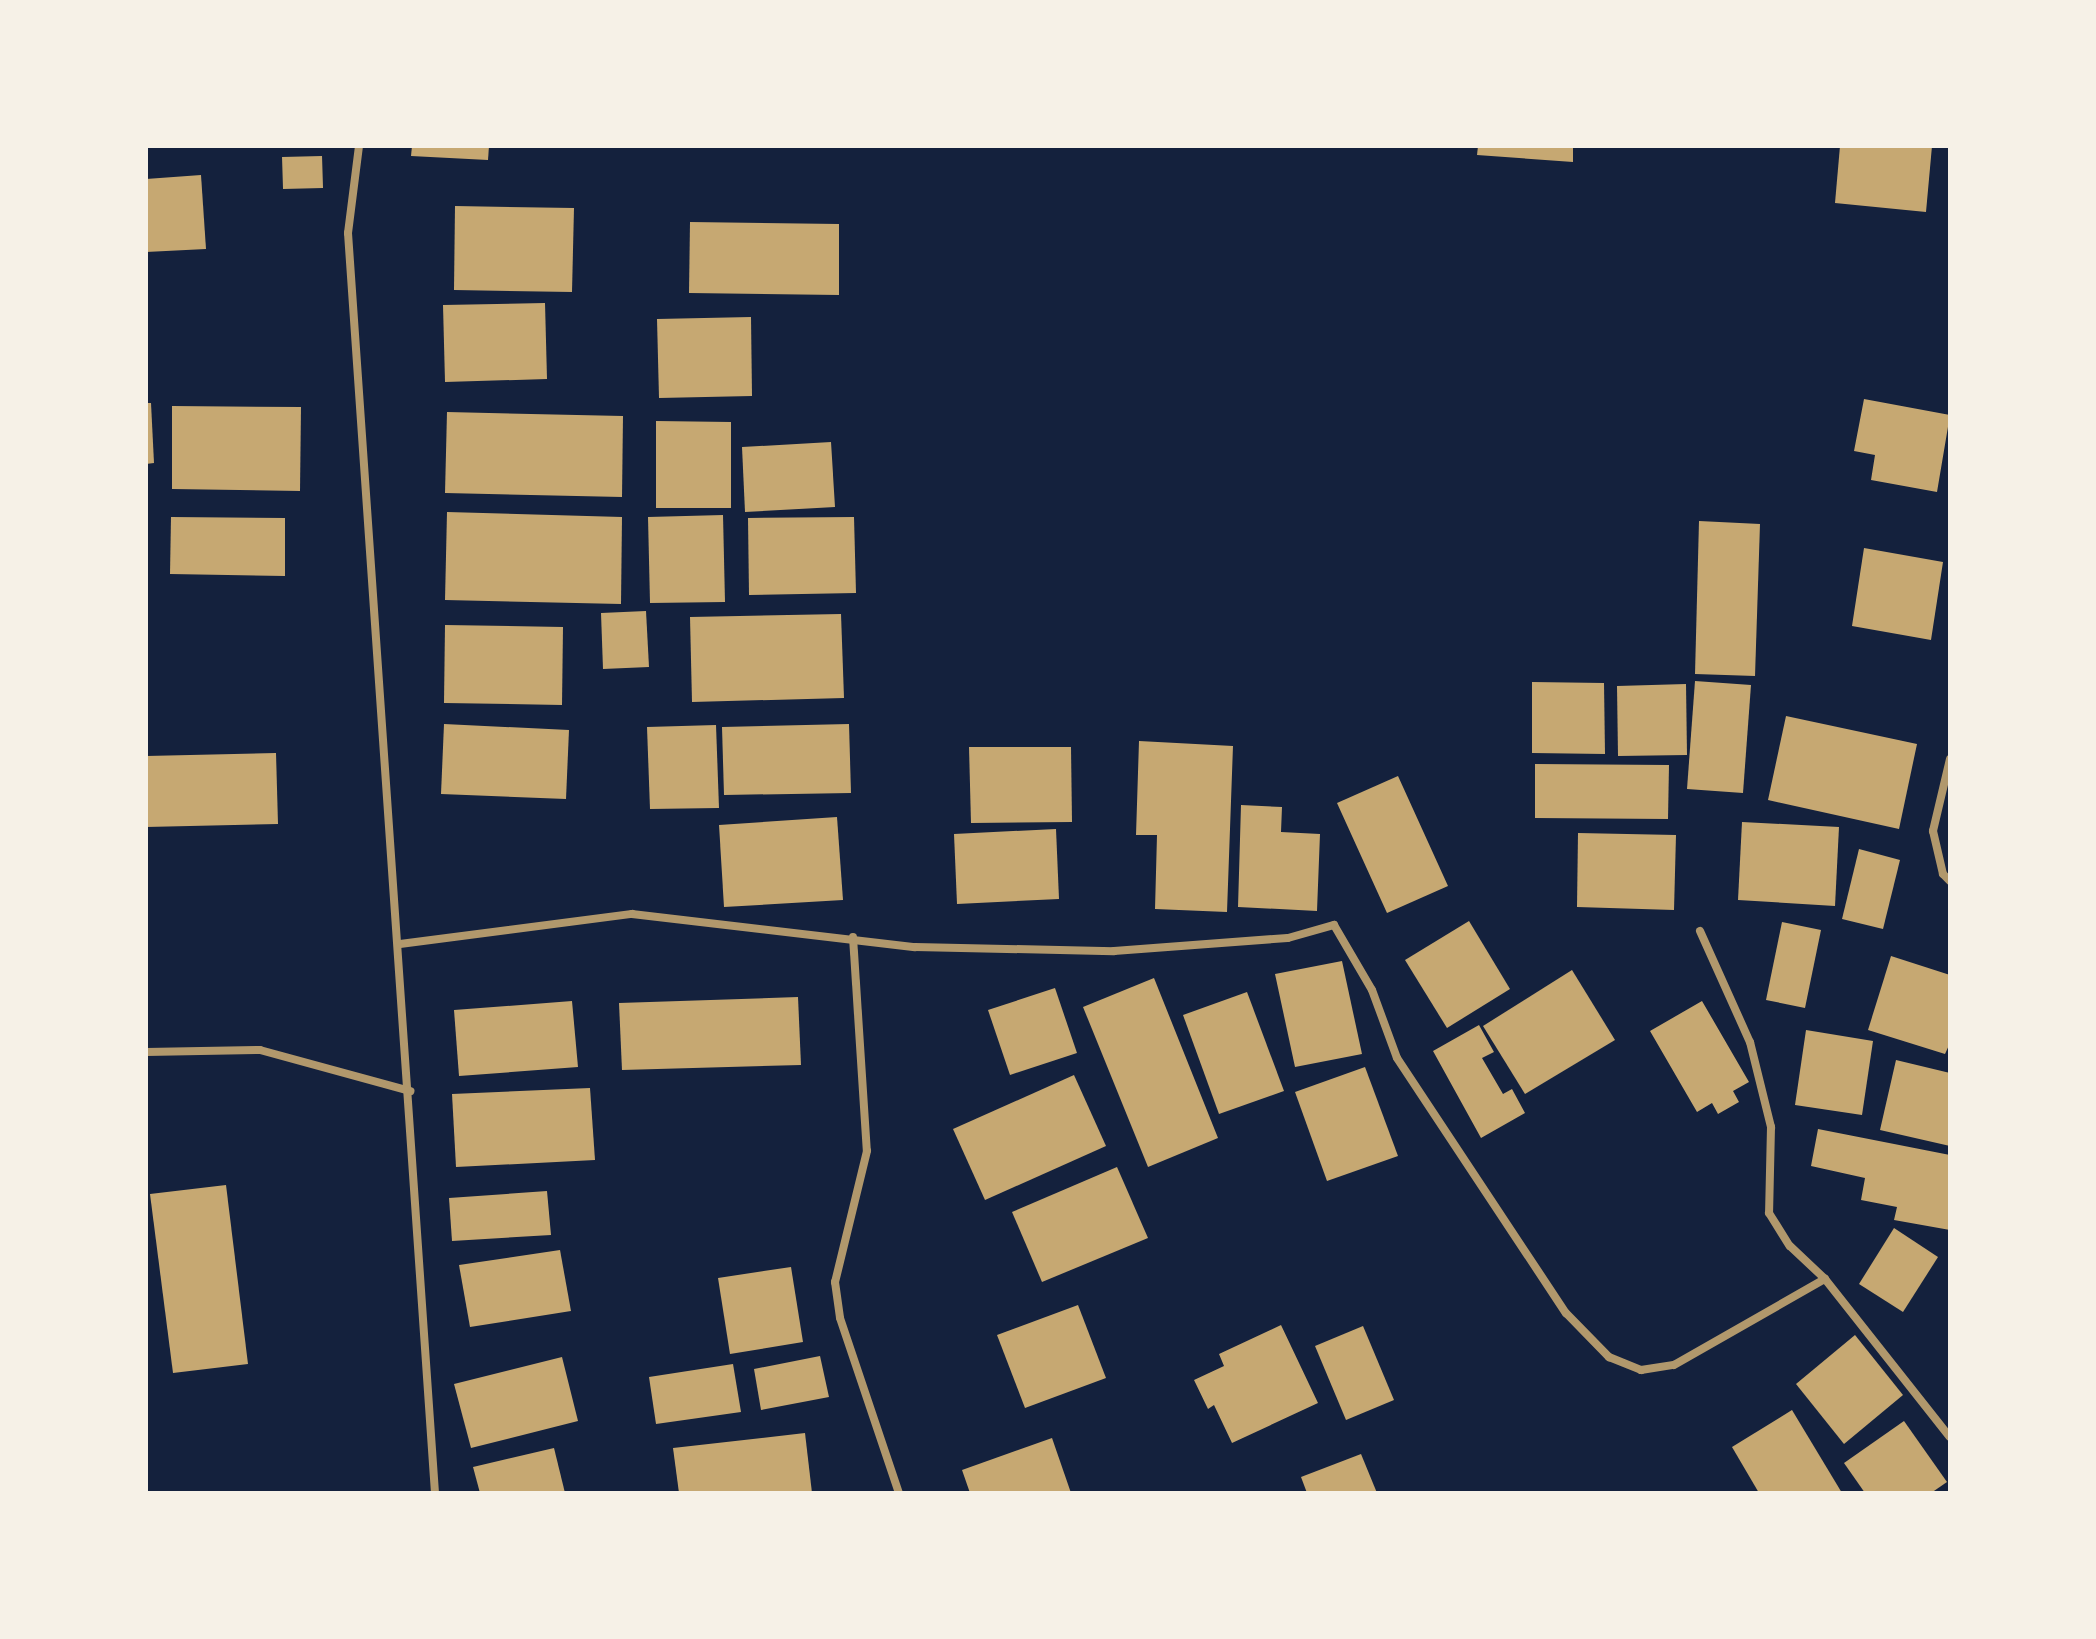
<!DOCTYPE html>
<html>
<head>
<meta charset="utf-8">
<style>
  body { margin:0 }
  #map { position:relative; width:2096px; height:1639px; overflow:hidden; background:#14213d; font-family:"Sofia Sans Condensed",sans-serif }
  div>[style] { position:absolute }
  .building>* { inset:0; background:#c6a872 }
  .minor>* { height:8px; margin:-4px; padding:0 4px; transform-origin:4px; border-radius:4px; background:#b1986c }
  span { translate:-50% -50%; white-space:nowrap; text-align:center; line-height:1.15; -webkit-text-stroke:6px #f6f1e7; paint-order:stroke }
  .frame { position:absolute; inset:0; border:148px solid #f6f1e7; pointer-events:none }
</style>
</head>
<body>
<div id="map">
  <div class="building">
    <i style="clip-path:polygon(412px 146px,489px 146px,488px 160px,411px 156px)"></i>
    <i style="clip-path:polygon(1478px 146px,1573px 146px,1573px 162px,1477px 155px)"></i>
    <i style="clip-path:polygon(1840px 146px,1932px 146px,1926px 212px,1835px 203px)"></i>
    <i style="clip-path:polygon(322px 156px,323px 188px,283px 189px,282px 157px)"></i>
    <i style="clip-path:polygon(201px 175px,206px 249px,146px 252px,146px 179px)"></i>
    <i style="clip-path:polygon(455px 206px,574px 208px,572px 292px,454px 290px)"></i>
    <i style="clip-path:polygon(690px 222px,839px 224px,839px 295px,689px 293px)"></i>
    <i style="clip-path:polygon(545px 303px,547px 379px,445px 382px,443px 305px)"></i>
    <i style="clip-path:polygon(751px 317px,752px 396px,659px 398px,657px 319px)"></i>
    <i style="clip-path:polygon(1864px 399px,1950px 415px,1937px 492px,1871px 480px,1875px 455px,1854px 451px)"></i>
    <i style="clip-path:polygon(146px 403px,151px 403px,154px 463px,146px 464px)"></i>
    <i style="clip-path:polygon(172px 406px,301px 407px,300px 491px,172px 489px)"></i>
    <i style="clip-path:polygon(447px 412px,623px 416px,622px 497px,445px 493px)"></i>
    <i style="clip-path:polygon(656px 421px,731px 422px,731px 508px,656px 508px)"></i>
    <i style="clip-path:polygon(831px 442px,835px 507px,745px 512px,742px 447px)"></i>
    <i style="clip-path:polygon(447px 512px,622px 517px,621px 604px,445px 600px)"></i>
    <i style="clip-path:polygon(723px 515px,725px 602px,650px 603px,648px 517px)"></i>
    <i style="clip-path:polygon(171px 517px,285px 518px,285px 576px,170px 574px)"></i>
    <i style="clip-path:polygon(854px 517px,856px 593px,749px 595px,748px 518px)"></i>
    <i style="clip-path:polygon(1699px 521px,1760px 524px,1755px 676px,1695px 674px)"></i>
    <i style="clip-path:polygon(1864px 548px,1943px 562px,1931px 640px,1852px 626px)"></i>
    <i style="clip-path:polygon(646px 611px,649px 667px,603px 669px,601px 613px)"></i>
    <i style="clip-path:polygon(841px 614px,844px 698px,692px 702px,690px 617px)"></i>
    <i style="clip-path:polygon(445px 625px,563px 627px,562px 705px,444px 703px)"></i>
    <i style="clip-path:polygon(1695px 681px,1751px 685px,1743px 793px,1687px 789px)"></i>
    <i style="clip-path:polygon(1532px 682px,1604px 683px,1605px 754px,1532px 753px)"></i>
    <i style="clip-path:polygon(1686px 684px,1687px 755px,1618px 756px,1617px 686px)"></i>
    <i style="clip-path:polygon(1786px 716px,1917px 744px,1899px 829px,1768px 800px)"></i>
    <i style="clip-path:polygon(444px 724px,569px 730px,566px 799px,441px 794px)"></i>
    <i style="clip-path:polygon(849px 724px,851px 793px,724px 795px,722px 727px)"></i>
    <i style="clip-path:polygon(716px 725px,719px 808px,650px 809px,647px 727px)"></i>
    <i style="clip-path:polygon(1139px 741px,1233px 746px,1227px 912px,1155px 909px,1157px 835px,1136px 835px)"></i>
    <i style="clip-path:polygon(969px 747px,1071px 747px,1072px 822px,971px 823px)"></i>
    <i style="clip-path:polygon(276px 753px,278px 824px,146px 827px,146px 756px)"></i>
    <i style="clip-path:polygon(1535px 764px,1669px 765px,1668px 819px,1535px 818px)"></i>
    <i style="clip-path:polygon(1398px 776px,1448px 886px,1387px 913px,1337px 803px)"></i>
    <i style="clip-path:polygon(1241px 805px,1282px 807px,1281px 832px,1320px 834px,1317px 911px,1238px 907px)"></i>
    <i style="clip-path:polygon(837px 817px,843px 900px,724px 907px,719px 825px)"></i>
    <i style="clip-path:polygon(1742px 822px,1839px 827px,1835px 906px,1738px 900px)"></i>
    <i style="clip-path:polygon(1056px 829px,1059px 899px,957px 904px,954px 834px)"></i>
    <i style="clip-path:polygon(1578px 833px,1676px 835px,1674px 910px,1577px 907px)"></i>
    <i style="clip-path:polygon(1859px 849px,1900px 860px,1883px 929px,1842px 919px)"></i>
    <i style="clip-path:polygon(1469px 921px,1510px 989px,1447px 1028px,1405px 960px)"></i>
    <i style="clip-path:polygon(1782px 922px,1821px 930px,1805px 1008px,1766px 1000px)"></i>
    <i style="clip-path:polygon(1891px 956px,1950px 975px,1950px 1043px,1945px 1054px,1868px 1030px)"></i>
    <i style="clip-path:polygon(1342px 961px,1362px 1054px,1295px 1067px,1275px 974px)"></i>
    <i style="clip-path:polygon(1572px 970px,1615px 1040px,1525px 1094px,1483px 1026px)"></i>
    <i style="clip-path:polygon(1154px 978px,1218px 1138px,1148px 1167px,1083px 1007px)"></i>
    <i style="clip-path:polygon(1055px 988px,1077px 1053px,1010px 1075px,988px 1010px)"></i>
    <i style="clip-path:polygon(1247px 992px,1284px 1091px,1219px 1114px,1183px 1015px)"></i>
    <i style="clip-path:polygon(798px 997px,801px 1065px,622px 1070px,619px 1003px)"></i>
    <i style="clip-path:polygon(572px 1001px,578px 1067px,459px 1076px,454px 1010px)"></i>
    <i style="clip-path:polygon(1702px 1001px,1749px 1082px,1733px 1091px,1739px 1102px,1718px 1114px,1712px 1103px,1697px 1112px,1650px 1031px)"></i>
    <i style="clip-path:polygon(1479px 1025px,1494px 1052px,1482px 1058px,1503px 1094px,1512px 1089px,1525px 1113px,1481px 1138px,1433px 1051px)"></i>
    <i style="clip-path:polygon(1806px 1030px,1873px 1041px,1862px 1115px,1795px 1105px)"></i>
    <i style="clip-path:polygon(1896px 1060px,1950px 1073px,1950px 1146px,1880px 1130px)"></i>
    <i style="clip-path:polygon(1365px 1067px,1398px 1156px,1327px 1181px,1295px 1092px)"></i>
    <i style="clip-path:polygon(1074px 1075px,1106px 1146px,985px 1200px,953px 1129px)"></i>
    <i style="clip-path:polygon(590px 1088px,595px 1160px,456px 1167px,452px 1094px)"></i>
    <i style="clip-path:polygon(1818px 1129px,1950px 1155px,1950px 1230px,1894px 1220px,1897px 1207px,1861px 1200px,1865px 1178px,1811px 1166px)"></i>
    <i style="clip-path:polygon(1117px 1167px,1148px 1238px,1042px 1282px,1012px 1212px)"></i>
    <i style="clip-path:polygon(226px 1185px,248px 1364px,173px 1373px,150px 1194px)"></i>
    <i style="clip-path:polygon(547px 1191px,551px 1235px,452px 1241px,449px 1198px)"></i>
    <i style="clip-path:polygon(1894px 1228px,1938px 1257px,1903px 1312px,1859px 1284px)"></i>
    <i style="clip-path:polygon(560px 1250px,571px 1311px,470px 1327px,459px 1265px)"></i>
    <i style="clip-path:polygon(791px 1267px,803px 1342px,730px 1354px,718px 1278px)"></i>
    <i style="clip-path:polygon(1078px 1305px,1106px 1378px,1025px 1408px,997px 1335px)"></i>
    <i style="clip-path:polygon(1281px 1325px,1318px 1403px,1232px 1443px,1214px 1405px,1208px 1409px,1194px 1380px,1224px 1366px,1219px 1354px)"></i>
    <i style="clip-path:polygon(1363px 1326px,1394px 1400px,1346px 1420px,1315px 1346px)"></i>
    <i style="clip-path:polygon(1855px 1335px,1903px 1395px,1844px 1444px,1796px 1384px)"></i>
    <i style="clip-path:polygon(820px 1356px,829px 1397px,761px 1410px,754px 1369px)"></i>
    <i style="clip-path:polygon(562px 1357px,578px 1421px,471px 1448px,454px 1384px)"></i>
    <i style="clip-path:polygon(733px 1364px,741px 1412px,656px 1424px,649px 1377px)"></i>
    <i style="clip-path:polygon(1792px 1410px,1842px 1493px,1759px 1493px,1732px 1447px)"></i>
    <i style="clip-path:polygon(1904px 1421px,1947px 1482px,1931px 1493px,1865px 1493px,1844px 1463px)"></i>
    <i style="clip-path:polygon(805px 1433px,812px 1493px,679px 1493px,673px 1448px)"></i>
    <i style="clip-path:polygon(1052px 1438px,1071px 1493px,970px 1493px,962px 1470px)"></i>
    <i style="clip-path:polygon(554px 1448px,565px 1493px,480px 1493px,473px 1467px)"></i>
    <i style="clip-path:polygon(1361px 1454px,1377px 1493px,1307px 1493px,1301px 1477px)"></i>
  </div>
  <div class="minor">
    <i style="left:359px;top:146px;width:88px;rotate:97.2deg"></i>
    <i style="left:348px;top:233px;width:1263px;rotate:86.05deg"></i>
    <i style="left:1950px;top:759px;width:74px;rotate:103.3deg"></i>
    <i style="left:1933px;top:831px;width:44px;rotate:76.9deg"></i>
    <i style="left:1943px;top:874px;width:10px;rotate:45deg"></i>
    <i style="left:1700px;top:931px;width:122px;rotate:65.8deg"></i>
    <i style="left:1750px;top:1042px;width:88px;rotate:76.1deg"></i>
    <i style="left:1771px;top:1127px;width:86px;rotate:91.3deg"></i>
    <i style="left:1769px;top:1213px;width:39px;rotate:58deg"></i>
    <i style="left:1790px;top:1246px;width:48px;rotate:43.3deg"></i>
    <i style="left:1825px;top:1279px;width:201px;rotate:51.7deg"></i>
    <i style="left:853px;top:937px;width:214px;rotate:86.3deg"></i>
    <i style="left:867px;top:1151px;width:135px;rotate:103.7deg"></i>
    <i style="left:835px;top:1282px;width:36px;rotate:82deg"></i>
    <i style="left:840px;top:1318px;width:185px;rotate:71.4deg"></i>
    <i style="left:400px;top:944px;width:234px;rotate:-7.4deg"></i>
    <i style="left:632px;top:914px;width:285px;rotate:6.7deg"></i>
    <i style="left:915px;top:947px;width:199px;rotate:1.2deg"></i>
    <i style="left:1114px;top:951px;width:174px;rotate:-4.3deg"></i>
    <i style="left:1288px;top:938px;width:48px;rotate:-15.8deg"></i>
    <i style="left:1334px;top:925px;width:75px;rotate:59.7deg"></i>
    <i style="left:1372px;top:990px;width:72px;rotate:69.8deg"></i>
    <i style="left:1397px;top:1058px;width:306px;rotate:56.5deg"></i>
    <i style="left:1566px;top:1313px;width:62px;rotate:45.7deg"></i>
    <i style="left:1609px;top:1357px;width:35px;rotate:22deg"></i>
    <i style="left:1641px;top:1370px;width:33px;rotate:-9deg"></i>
    <i style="left:1674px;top:1365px;width:174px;rotate:-29.7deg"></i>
    <i style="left:146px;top:1052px;width:114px;rotate:-1deg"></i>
    <i style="left:260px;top:1050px;width:156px;rotate:15.3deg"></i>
  </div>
  <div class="frame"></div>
</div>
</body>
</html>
